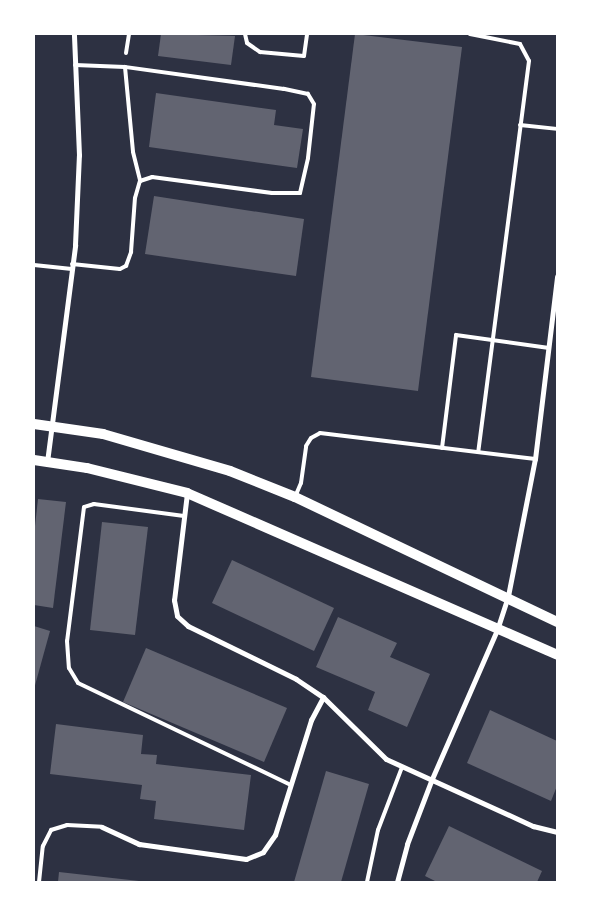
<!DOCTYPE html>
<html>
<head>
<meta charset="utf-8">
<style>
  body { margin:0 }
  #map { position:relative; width:591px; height:916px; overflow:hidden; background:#2d3142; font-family:"Zilla Slab",serif }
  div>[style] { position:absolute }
  .building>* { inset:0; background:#626471 }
  .service>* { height:4px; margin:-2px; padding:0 2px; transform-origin:2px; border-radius:2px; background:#fff }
  .minor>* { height:5px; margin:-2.5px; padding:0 2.5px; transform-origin:2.5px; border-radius:2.5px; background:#fff }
  .secondary>* { height:10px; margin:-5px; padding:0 5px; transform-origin:5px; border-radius:5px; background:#fff }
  span { translate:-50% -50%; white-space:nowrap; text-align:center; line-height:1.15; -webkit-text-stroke:5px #fff; paint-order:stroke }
  .frame { position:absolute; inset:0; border:35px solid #fff; pointer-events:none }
</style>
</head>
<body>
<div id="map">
  <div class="building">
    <i style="clip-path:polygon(161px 34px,235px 36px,231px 65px,158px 56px)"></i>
    <i style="clip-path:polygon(355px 34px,462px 47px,418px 391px,311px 377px)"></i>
    <i style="clip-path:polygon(156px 93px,276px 110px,274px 125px,303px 129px,297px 168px,149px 147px)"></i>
    <i style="clip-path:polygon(154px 196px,304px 219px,296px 276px,145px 254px)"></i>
    <i style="clip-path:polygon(38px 499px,66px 502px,53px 608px,34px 605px,34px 535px)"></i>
    <i style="clip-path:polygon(102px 522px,148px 527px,135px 635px,90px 630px)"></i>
    <i style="clip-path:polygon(232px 560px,334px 608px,314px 651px,212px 603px)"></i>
    <i style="clip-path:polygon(338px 617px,397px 643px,390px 657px,430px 674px,407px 727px,368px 710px,375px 692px,316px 667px)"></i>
    <i style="clip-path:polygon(34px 626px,50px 631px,34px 689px)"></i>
    <i style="clip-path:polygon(146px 648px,287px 708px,264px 762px,123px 702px)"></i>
    <i style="clip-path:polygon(490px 710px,557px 741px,557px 786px,551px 801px,467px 763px)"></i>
    <i style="clip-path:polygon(56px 724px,143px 735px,141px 754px,157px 755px,156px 764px,251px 775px,244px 830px,154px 819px,156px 801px,140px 799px,142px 785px,50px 774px)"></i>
    <i style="clip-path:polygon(326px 771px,369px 784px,341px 882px,294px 882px)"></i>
    <i style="clip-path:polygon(449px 826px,542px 871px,537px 882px,437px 882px,425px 876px)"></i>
    <i style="clip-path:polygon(59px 872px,139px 881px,139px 882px,58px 882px)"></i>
  </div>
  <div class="service">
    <i style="left:245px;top:34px;width:9px;rotate:77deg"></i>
    <i style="left:247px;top:43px;width:16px;rotate:35deg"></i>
    <i style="left:260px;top:52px;width:44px;rotate:5.2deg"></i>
    <i style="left:304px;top:56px;width:22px;rotate:-82deg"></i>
    <i style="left:470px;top:34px;width:51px;rotate:11.3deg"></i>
    <i style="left:520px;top:44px;width:19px;rotate:62deg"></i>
    <i style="left:529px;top:61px;width:394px;rotate:97.4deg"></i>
    <i style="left:126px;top:53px;width:19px;rotate:-81deg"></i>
    <i style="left:125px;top:67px;width:85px;rotate:84.6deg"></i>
    <i style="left:133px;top:152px;width:30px;rotate:76deg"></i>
    <i style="left:520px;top:125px;width:37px;rotate:6deg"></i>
    <i style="left:72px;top:264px;width:48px;rotate:5.9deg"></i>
    <i style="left:120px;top:269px;width:7px;rotate:-27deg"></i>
    <i style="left:126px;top:266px;width:15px;rotate:-70deg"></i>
    <i style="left:131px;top:252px;width:54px;rotate:-85.8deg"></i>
    <i style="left:135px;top:198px;width:18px;rotate:-74deg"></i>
    <i style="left:140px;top:181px;width:13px;rotate:-18deg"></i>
    <i style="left:152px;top:177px;width:121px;rotate:7.6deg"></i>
    <i style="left:272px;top:193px;width:28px"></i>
    <i style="left:300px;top:193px;width:36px;rotate:-77deg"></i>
    <i style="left:308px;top:158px;width:54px;rotate:-83.7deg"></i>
    <i style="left:314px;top:104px;width:12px;rotate:-121deg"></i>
    <i style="left:308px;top:94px;width:25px;rotate:-168deg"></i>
    <i style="left:284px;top:89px;width:161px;rotate:-172.1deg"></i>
    <i style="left:125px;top:67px;width:50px;rotate:-177.7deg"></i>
    <i style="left:34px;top:265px;width:38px;rotate:6deg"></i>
    <i style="left:442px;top:448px;width:114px;rotate:-82.9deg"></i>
    <i style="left:456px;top:335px;width:94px;rotate:8deg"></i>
    <i style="left:295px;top:497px;width:15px;rotate:-67deg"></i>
    <i style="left:301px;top:483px;width:37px;rotate:-82deg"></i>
    <i style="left:306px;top:446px;width:9px;rotate:-58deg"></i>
    <i style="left:311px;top:438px;width:10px;rotate:-29deg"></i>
    <i style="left:320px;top:433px;width:217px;rotate:6.9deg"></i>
    <i style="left:184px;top:516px;width:91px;rotate:-172.4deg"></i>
    <i style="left:94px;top:504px;width:10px;rotate:163deg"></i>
    <i style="left:84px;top:507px;width:135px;rotate:97.2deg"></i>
    <i style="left:67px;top:641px;width:27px;rotate:86deg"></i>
    <i style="left:69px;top:668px;width:17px;rotate:59deg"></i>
    <i style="left:78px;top:683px;width:236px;rotate:25.6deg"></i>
    <i style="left:39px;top:882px;width:36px;rotate:-84deg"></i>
    <i style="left:43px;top:846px;width:18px;rotate:-63deg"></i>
    <i style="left:51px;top:830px;width:17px;rotate:-17deg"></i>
    <i style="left:67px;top:825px;width:35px;rotate:3deg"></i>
    <i style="left:367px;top:882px;width:53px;rotate:-78.1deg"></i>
    <i style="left:378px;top:830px;width:67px;rotate:-69.1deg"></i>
  </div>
  <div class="minor">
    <i style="left:47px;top:462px;width:219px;rotate:-82.6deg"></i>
    <i style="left:75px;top:245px;width:90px;rotate:-87.5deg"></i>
    <i style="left:79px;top:155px;width:121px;rotate:-92.4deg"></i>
    <i style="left:187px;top:493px;width:108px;rotate:96.9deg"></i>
    <i style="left:174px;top:600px;width:16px;rotate:79deg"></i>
    <i style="left:177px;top:616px;width:15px;rotate:42deg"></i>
    <i style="left:188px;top:626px;width:120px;rotate:26.1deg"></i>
    <i style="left:296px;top:679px;width:32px;rotate:34deg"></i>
    <i style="left:323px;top:697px;width:88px;rotate:44.5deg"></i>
    <i style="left:386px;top:759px;width:162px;rotate:24.5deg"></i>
    <i style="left:533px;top:826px;width:25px;rotate:14deg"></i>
    <i style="left:102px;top:827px;width:41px;rotate:24.7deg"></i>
    <i style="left:139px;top:844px;width:108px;rotate:8deg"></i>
    <i style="left:246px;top:859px;width:18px;rotate:-22deg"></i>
    <i style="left:263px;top:852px;width:21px;rotate:-55deg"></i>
    <i style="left:275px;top:835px;width:121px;rotate:-72.6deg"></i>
    <i style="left:311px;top:720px;width:26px;rotate:-62deg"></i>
    <i style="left:397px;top:882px;width:39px;rotate:-75deg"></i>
    <i style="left:407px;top:844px;width:67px;rotate:-69.1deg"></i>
    <i style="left:431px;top:781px;width:165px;rotate:-66.4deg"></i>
    <i style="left:497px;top:630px;width:36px;rotate:-72deg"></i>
    <i style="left:508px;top:596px;width:140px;rotate:-78.9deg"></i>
    <i style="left:535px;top:459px;width:184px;rotate:-83.1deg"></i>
  </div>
  <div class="secondary">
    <i style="left:34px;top:424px;width:70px;rotate:8.2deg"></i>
    <i style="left:103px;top:434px;width:132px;rotate:16.2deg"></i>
    <i style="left:230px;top:471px;width:70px;rotate:21.8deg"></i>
    <i style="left:295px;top:497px;width:290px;rotate:25.5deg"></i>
    <i style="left:34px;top:460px;width:54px;rotate:8.6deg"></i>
    <i style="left:87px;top:468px;width:103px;rotate:14deg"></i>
    <i style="left:187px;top:493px;width:404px;rotate:23.6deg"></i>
  </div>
  <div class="frame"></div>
</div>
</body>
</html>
